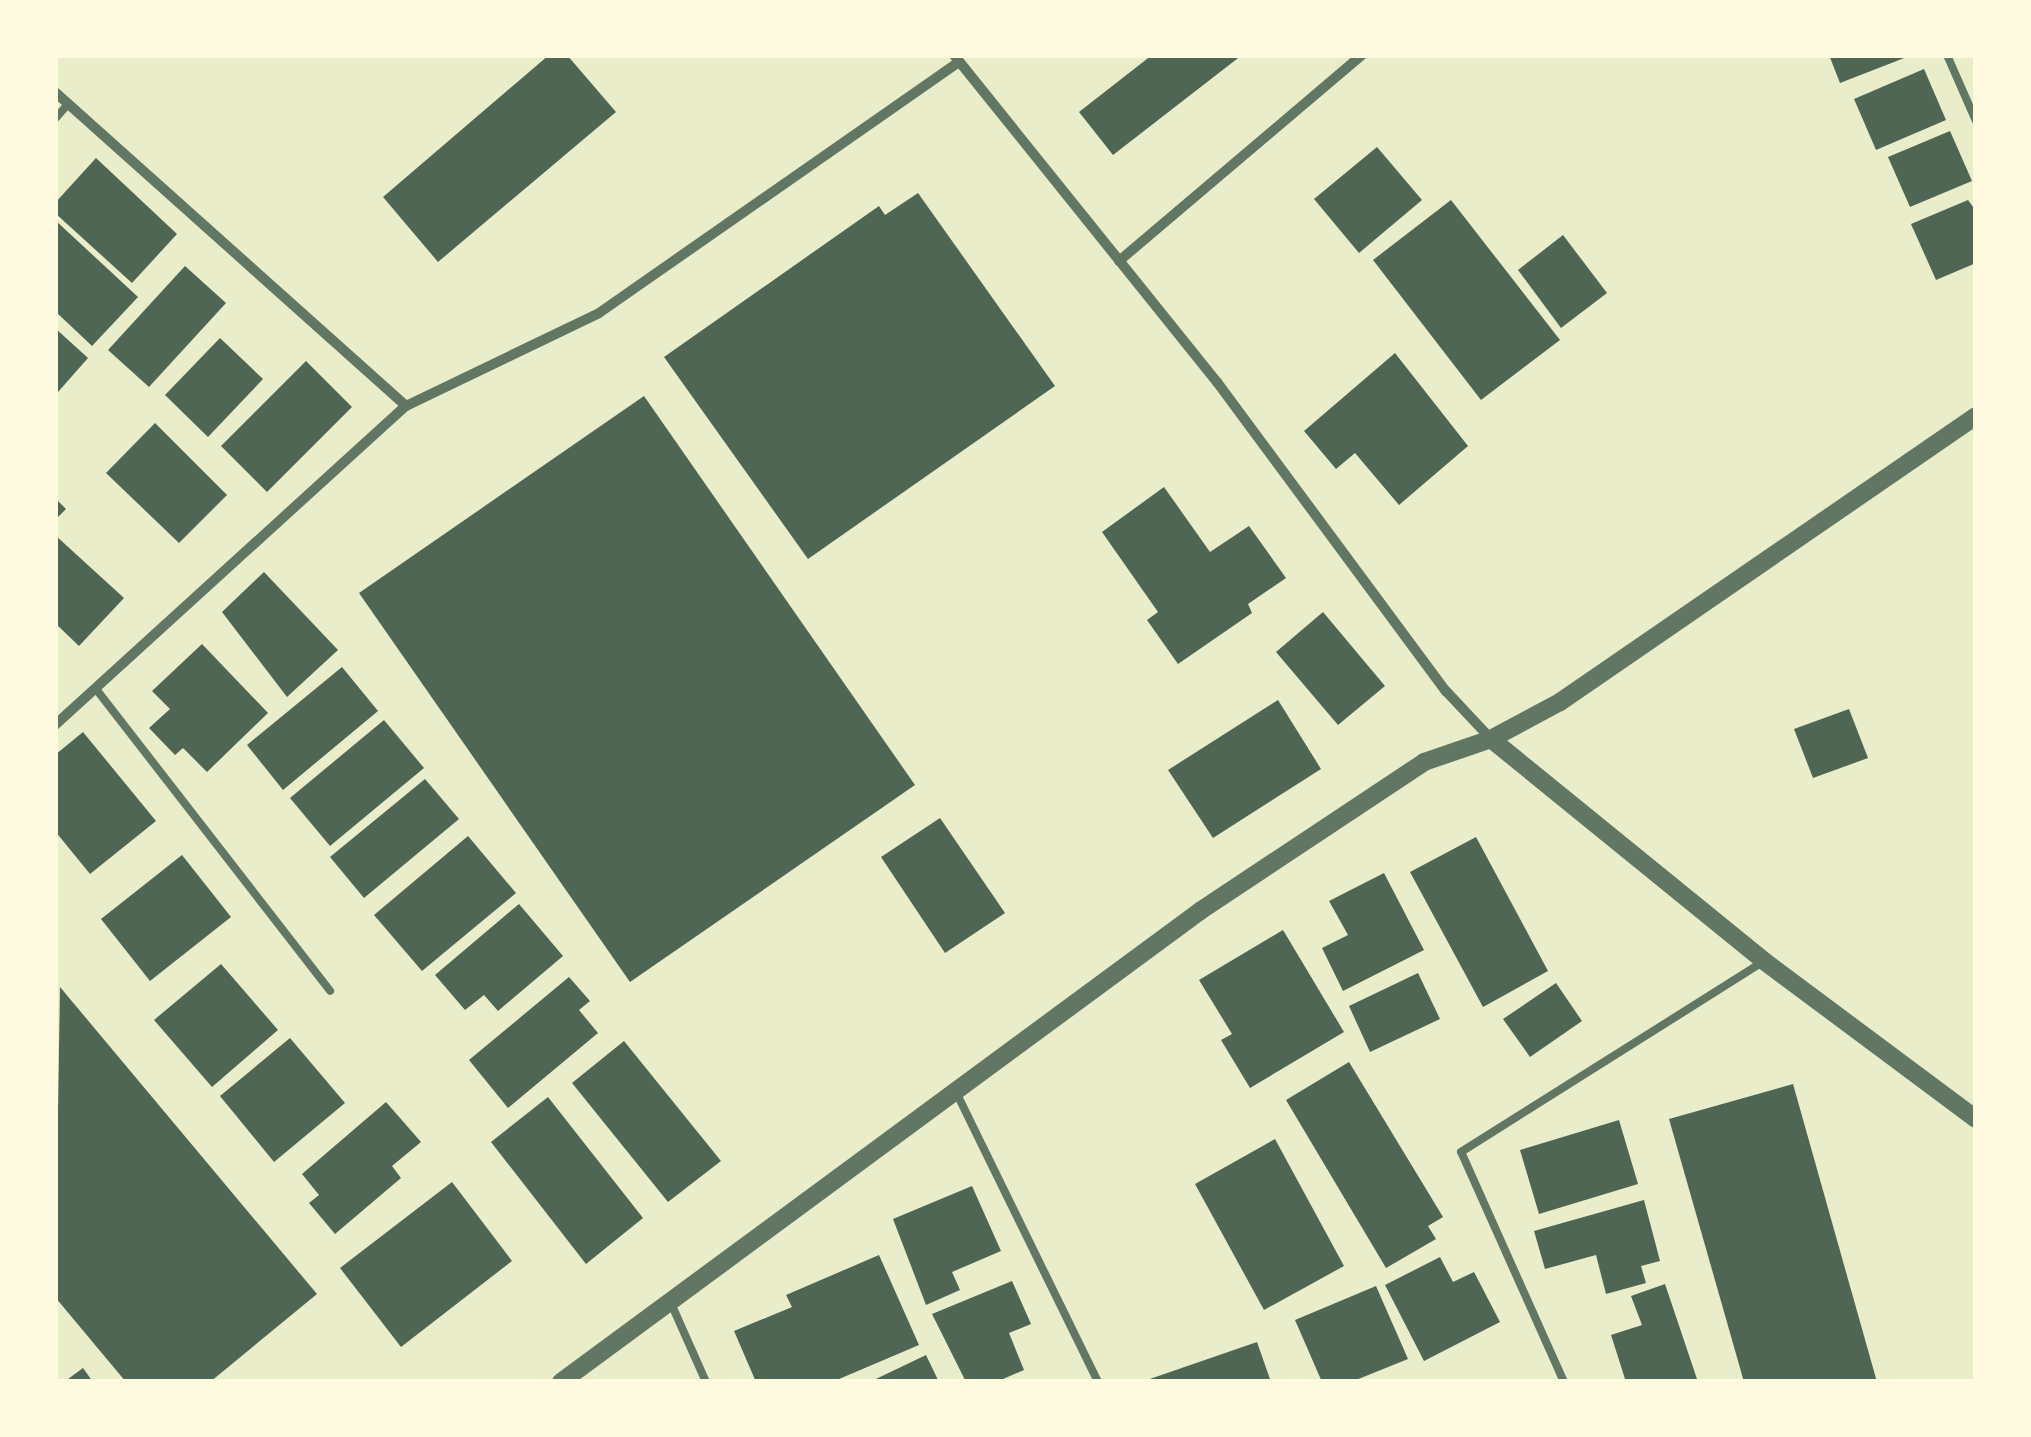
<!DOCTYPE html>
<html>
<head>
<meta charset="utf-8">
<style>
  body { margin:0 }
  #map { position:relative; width:2031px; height:1437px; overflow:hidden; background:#e9edc9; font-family:Karla,sans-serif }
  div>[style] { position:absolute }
  .building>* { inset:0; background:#4f6655 }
  .service>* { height:8px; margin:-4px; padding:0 4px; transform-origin:4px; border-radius:4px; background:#617663 }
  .minor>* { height:10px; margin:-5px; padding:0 5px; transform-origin:5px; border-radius:5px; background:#617663 }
  .tertiary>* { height:18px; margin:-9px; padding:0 9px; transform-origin:9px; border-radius:9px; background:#617663 }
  span { translate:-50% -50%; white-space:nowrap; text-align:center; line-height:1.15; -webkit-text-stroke:10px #fefae0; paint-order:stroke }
  .frame { position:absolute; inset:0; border:58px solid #fefae0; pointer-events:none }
</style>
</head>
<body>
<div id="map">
  <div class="building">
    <i style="clip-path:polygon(549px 55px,567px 55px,616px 112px,438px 262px,383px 197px)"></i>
    <i style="clip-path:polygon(1152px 55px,1242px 55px,1113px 155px,1079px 112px)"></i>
    <i style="clip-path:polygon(1829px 55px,1912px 55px,1840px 83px)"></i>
    <i style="clip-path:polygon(1924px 69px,1946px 120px,1876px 150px,1854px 99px)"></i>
    <i style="clip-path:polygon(1950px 131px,1972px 181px,1910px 207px,1888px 157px)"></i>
    <i style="clip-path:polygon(1377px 147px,1422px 200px,1359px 253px,1314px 199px)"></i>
    <i style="clip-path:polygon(96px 158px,177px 234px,132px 283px,55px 213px,55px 203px)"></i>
    <i style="clip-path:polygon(918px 193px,1055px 386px,808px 559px,664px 357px,879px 206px,885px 215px)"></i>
    <i style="clip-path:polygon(1451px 200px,1560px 340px,1481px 400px,1373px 260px)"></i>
    <i style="clip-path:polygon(1968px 200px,1976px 211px,1976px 263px,1936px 280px,1911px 224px)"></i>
    <i style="clip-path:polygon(55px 220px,138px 297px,92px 346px,55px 311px)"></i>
    <i style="clip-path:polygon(1563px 235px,1607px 293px,1561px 328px,1518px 270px)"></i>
    <i style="clip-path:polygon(185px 266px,226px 303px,149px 387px,108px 350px)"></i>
    <i style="clip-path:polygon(55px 328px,88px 358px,58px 392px,55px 389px)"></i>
    <i style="clip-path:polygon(220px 338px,263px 379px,208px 437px,165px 395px)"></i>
    <i style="clip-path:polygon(1395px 353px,1468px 446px,1399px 505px,1355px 453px,1336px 469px,1304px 431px)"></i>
    <i style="clip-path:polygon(306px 361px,352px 407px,267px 492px,221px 446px)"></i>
    <i style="clip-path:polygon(644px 396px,915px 785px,630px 982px,359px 593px)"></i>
    <i style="clip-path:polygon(155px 423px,227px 495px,179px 543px,106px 473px)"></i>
    <i style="clip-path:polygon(1164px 487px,1210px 552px,1249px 526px,1286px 578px,1248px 604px,1252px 613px,1178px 664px,1147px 620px,1158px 612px,1102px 532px)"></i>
    <i style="clip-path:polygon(55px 498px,66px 509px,55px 520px)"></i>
    <i style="clip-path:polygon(55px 535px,124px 598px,79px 646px,55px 623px)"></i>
    <i style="clip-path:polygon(264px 572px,338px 650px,287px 697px,222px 612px)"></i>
    <i style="clip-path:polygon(1323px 612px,1385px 686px,1338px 725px,1276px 652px)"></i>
    <i style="clip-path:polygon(202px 644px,268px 713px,207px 772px,183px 748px,175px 755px,149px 728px,170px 709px,152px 691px)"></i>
    <i style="clip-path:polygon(342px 667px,378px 711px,283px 790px,247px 745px)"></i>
    <i style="clip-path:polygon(1278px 700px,1321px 769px,1213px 838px,1168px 770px)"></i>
    <i style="clip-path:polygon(1849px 709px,1868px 758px,1813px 778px,1794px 729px)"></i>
    <i style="clip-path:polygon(384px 720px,424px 768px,330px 846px,290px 798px)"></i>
    <i style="clip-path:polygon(83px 732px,156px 821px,90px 874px,55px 831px,55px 755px)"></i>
    <i style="clip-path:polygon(425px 779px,459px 819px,364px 898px,330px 857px)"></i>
    <i style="clip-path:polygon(940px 818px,1005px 913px,945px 953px,881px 857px)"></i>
    <i style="clip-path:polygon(468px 836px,516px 893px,422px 971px,374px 915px)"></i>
    <i style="clip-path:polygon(1476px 837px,1548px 971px,1483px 1007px,1410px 872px)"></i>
    <i style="clip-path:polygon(182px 855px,231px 917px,150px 981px,101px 919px)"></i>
    <i style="clip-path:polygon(1384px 873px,1424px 950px,1343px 991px,1322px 948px,1348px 935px,1329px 901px)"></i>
    <i style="clip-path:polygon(519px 904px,563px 956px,498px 1011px,484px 995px,465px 1010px,435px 975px)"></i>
    <i style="clip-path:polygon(1283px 930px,1344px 1032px,1250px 1088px,1221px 1040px,1232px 1034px,1199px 980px)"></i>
    <i style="clip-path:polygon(221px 964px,278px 1030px,212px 1087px,154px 1020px)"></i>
    <i style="clip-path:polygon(1418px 973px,1440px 1019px,1370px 1052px,1349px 1006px)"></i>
    <i style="clip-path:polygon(569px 977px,590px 1001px,579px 1010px,598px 1033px,508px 1108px,469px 1060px)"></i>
    <i style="clip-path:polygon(1556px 983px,1582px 1021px,1530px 1057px,1503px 1019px)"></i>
    <i style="clip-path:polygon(60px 987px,317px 1294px,210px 1382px,126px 1382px,55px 1297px)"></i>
    <i style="clip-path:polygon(290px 1038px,345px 1103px,274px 1162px,220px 1096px)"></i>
    <i style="clip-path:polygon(624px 1041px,721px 1161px,668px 1202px,572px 1083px)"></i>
    <i style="clip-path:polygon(1349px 1062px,1443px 1217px,1428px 1226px,1436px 1239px,1386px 1268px,1286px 1100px)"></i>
    <i style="clip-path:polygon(1793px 1084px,1877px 1382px,1744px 1382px,1669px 1119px)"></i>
    <i style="clip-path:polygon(548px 1097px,643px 1218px,586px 1264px,491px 1142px)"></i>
    <i style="clip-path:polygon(386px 1102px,421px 1142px,392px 1166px,401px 1178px,335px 1234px,309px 1203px,319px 1195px,302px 1174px)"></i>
    <i style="clip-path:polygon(1619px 1120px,1638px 1184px,1539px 1214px,1520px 1150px)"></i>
    <i style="clip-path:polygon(1275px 1139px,1344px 1266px,1264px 1310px,1195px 1184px)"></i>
    <i style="clip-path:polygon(452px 1182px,512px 1261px,401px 1347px,340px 1268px)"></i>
    <i style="clip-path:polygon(972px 1186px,1001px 1251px,952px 1272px,960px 1290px,926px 1305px,893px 1219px)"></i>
    <i style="clip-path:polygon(1644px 1200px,1660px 1261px,1641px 1266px,1646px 1283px,1606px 1294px,1596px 1255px,1545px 1269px,1534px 1231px)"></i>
    <i style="clip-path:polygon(879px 1255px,919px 1345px,832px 1382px,756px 1382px,734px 1331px,792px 1307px,786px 1295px)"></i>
    <i style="clip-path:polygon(1440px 1257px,1453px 1282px,1474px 1272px,1500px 1322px,1424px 1361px,1385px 1285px)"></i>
    <i style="clip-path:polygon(1012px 1281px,1031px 1324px,1009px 1333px,1024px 1370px,996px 1382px,966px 1382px,932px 1314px)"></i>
    <i style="clip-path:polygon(1665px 1284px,1698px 1382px,1626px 1382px,1611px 1335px,1642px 1325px,1631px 1296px)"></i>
    <i style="clip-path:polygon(1376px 1286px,1408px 1359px,1351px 1382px,1322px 1382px,1295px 1320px)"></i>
    <i style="clip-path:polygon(1257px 1342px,1271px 1382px,1144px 1382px,1144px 1381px)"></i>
    <i style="clip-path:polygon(926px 1355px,939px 1382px,869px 1382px,878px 1378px)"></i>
    <i style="clip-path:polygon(83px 1368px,93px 1382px,64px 1382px)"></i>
  </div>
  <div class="service">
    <i style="left:1947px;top:55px;width:72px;rotate:66.3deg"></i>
    <i style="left:55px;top:119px;width:21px;rotate:-49deg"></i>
    <i style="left:96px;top:689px;width:382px;rotate:52.2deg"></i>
    <i style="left:956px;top:1092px;width:323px;rotate:63.9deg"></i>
    <i style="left:670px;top:1301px;width:89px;rotate:66deg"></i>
    <i style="left:1564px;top:1382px;width:252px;rotate:-114.1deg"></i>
    <i style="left:1461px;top:1152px;width:358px;rotate:-32.2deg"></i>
  </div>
  <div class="minor">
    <i style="left:954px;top:55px;width:420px;rotate:51.2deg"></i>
    <i style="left:1217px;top:382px;width:385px;rotate:53.5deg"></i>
    <i style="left:1446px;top:691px;width:66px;rotate:46.8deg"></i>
    <i style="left:55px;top:92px;width:471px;rotate:41.8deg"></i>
    <i style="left:1119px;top:261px;width:319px;rotate:-40.3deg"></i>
    <i style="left:55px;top:725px;width:474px;rotate:-42.3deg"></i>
    <i style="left:406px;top:406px;width:214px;rotate:-25.7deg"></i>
    <i style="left:599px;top:313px;width:439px;rotate:-34.9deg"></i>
  </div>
  <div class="tertiary">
    <i style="left:1491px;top:739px;width:352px;rotate:39.1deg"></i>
    <i style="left:1764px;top:961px;width:264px;rotate:36.7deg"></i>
    <i style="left:561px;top:1382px;width:794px;rotate:-36.39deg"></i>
    <i style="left:1200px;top:911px;width:269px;rotate:-33.6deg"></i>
    <i style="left:1424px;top:762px;width:71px;rotate:-18.9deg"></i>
    <i style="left:1491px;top:739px;width:78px;rotate:-28.2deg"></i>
    <i style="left:1560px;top:702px;width:505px;rotate:-34.51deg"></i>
  </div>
  <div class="frame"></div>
</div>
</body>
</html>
